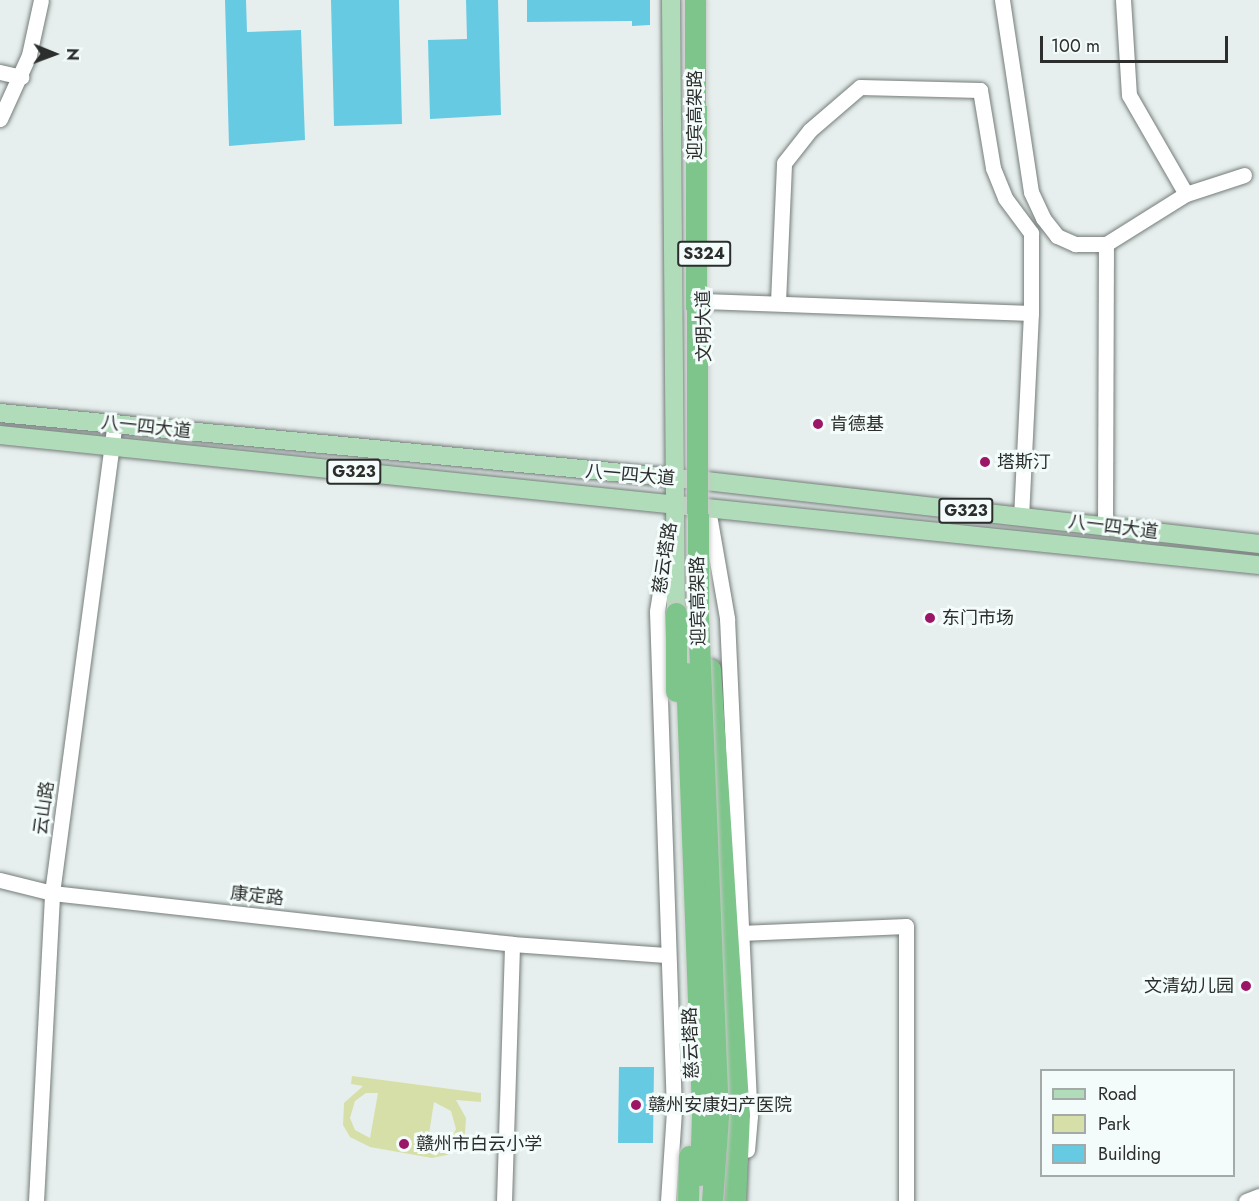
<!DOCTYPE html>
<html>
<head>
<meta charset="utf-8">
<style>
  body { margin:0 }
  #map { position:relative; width:1259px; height:1201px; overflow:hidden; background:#e6efed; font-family:Jost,"Noto Sans SC",sans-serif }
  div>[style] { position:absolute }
  .green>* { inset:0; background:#d7dfa9 }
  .building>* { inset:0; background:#67cae3 }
  .roads { filter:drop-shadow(0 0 2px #757d7b) drop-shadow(0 0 2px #757d7b) }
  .minor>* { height:15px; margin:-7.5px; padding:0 7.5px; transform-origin:7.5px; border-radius:7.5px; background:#fff }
  .major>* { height:18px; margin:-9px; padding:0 9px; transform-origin:9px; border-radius:9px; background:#b1dcb9 }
  .highway>* { height:21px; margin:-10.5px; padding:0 10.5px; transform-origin:10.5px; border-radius:10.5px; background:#7dc58a }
  .bridges { filter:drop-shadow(0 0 2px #c8c9c8) drop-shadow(0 0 2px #c8c9c8) }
  .highway-bridge>* { height:21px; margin:-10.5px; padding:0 10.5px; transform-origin:10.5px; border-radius:10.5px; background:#7dc58a }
  .dots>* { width:16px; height:16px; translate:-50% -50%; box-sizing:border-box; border:3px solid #f3fcfa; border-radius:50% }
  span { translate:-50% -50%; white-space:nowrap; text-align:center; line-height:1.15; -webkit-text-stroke:6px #f3fcfa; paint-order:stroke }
  .shield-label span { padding:2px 4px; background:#f3fcfa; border:2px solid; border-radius:4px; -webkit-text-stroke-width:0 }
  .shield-label { font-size:16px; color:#2b2e2d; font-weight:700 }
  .street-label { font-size:18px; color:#2b2e2d }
  .poi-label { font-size:18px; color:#2b2e2d }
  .left { translate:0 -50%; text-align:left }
  .right { translate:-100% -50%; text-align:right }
  .legend { position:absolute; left:1040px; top:1069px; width:195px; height:108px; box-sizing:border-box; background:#f3fcfa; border:2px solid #a3aaa8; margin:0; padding:8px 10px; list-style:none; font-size:18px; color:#2b2e2d }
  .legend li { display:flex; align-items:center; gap:12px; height:30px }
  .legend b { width:30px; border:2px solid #a3aaa8 }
  .north { position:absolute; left:24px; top:24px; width:60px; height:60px; -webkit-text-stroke:4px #f3fcfa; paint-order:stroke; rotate:91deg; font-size:16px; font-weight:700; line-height:24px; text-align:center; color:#2b2e2d }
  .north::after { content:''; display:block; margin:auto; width:21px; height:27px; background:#2b2e2d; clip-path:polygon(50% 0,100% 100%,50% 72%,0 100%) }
  .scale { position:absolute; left:1040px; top:36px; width:188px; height:27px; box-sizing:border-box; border:3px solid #2b2e2d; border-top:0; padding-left:8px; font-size:18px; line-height:21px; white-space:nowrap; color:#2b2e2d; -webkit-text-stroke:4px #f3fcfa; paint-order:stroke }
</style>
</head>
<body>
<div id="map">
  <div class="green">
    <i style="clip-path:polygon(evenodd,352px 1076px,481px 1093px,481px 1102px,456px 1100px,466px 1118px,465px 1133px,459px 1146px,447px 1155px,432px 1158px,370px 1147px,350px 1137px,343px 1125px,344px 1103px,363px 1086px,351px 1084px,352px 1076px,366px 1093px,378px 1093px,370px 1138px,355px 1130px,350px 1118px,355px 1101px,366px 1093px,352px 1076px,434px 1102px,451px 1111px,456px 1129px,450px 1141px,433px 1148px,427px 1147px,434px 1102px)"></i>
  </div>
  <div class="building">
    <i style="clip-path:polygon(225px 0,246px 0,247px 32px,301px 30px,305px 140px,229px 146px)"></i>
    <i style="clip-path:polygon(331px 0,399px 0,402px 124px,334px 126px)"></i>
    <i style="clip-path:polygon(466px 0,498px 0,501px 115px,430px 119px,428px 40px,467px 39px)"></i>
    <i style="clip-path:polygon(527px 0,650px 0,650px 25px,632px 26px,632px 21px,527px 22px)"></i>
    <i style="clip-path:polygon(619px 1067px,654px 1067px,653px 1143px,618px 1143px)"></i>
  </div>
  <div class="roads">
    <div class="minor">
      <i style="left:1002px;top:0;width:194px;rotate:81.4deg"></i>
      <i style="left:1031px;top:192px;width:29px;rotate:65deg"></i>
      <i style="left:1043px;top:218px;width:23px;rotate:52deg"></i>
      <i style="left:1057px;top:236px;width:20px;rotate:24deg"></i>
      <i style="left:1075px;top:244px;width:31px"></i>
      <i style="left:1106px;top:244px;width:94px;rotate:-32deg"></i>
      <i style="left:1186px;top:194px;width:61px;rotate:-18.1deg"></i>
      <i style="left:1123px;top:0;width:95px;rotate:86.4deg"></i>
      <i style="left:1129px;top:95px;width:114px;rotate:60.1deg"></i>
      <i style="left:0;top:72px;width:22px;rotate:13deg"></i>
      <i style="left:0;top:119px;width:70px;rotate:-65.6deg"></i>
      <i style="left:29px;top:55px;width:56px;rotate:-77.7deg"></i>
      <i style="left:704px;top:301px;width:327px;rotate:2.1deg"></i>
      <i style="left:778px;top:302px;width:139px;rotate:-87.5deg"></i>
      <i style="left:784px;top:163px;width:42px;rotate:-51.8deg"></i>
      <i style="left:810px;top:130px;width:66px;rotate:-40.7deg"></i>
      <i style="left:860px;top:87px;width:120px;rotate:1.4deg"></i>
      <i style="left:980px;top:90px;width:79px;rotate:80.5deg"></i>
      <i style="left:993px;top:168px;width:32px;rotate:68deg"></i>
      <i style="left:1005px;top:198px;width:44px;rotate:53.4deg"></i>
      <i style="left:1031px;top:233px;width:80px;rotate:90deg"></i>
      <i style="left:1031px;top:313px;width:204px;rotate:92.8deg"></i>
      <i style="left:708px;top:509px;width:111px;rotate:80.1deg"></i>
      <i style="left:727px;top:618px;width:499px;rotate:87.4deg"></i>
      <i style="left:750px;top:1116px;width:34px;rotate:95deg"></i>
      <i style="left:1105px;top:527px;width:283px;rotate:-89.8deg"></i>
      <i style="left:0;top:880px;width:54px;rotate:14deg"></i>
      <i style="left:52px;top:893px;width:463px;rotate:6.3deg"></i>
      <i style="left:512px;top:944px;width:154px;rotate:4.1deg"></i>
      <i style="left:740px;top:933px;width:166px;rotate:-2.4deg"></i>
      <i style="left:906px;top:926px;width:275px;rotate:90deg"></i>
      <i style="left:36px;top:1201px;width:308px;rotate:-87deg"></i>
      <i style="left:52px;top:893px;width:474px;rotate:-82.4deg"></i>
      <i style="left:504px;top:1201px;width:257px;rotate:-88.2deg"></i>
      <i style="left:668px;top:1201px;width:90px;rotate:-86.2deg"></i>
      <i style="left:674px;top:1111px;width:500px;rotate:-91.95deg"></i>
      <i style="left:657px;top:611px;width:82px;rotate:-80.9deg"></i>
      <i style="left:1246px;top:1201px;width:14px;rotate:-21deg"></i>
    </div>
    <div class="major">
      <i style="left:671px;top:0;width:625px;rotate:89.54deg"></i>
      <i style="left:0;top:413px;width:709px;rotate:5.5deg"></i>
      <i style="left:706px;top:481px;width:557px;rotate:6.5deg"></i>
      <i style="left:0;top:435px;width:1266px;rotate:5.9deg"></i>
    </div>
    <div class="highway">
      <i style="left:710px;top:669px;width:446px;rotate:86.3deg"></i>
      <i style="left:739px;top:1114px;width:87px;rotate:92.6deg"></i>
    </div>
  </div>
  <div class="bridges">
    <div class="highway-bridge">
      <i style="left:695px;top:0;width:616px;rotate:89.72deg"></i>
      <i style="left:698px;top:616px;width:500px;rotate:87.71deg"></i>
      <i style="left:718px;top:1116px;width:85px;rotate:94deg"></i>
      <i style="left:676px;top:613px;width:78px;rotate:90deg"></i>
      <i style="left:686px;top:673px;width:443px;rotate:87.9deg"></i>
      <i style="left:702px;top:1116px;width:59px;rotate:91.9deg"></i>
      <i style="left:688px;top:1201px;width:45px;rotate:-88.7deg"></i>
    </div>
  </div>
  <div class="dots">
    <i style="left:818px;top:424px;background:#9c1667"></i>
    <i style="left:985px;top:462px;background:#9c1667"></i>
    <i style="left:930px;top:618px;background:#9c1667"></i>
    <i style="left:1246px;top:986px;background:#9c1667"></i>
    <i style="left:636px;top:1105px;background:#9c1667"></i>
    <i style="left:404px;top:1144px;background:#9c1667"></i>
  </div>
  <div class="shield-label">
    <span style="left:704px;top:254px">S324</span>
    <span style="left:354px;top:472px">G323</span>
    <span style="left:966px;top:511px">G323</span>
  </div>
  <div class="street-label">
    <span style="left:695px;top:115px;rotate:-90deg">迎宾高架路</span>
    <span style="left:704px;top:326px;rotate:-91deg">文明大道</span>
    <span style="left:146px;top:427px;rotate:6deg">八一四大道</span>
    <span style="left:630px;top:475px;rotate:5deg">八一四大道</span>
    <span style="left:1113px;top:527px;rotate:7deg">八一四大道</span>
    <span style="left:665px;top:558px;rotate:-81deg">慈云塔路</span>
    <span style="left:698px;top:601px;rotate:-91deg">迎宾高架路</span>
    <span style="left:44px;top:808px;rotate:-82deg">云山路</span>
    <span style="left:257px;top:896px;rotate:6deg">康定路</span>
    <span style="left:691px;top:1043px;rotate:-92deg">慈云塔路</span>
  </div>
  <div class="poi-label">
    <span class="left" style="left:830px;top:424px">肯德基</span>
    <span class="left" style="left:997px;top:462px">塔斯汀</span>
    <span class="left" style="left:942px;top:618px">东门市场</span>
    <span class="right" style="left:1234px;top:986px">文清幼儿园</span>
    <span class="left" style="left:648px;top:1105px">赣州安康妇产医院</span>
    <span class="left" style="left:416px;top:1144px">赣州市白云小学</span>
  </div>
  <ul class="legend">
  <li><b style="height:8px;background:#b1dcb9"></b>Road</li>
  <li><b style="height:16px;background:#d7dfa9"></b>Park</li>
  <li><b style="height:16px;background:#67cae3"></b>Building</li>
  </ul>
  <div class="north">N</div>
  <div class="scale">100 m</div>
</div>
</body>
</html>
